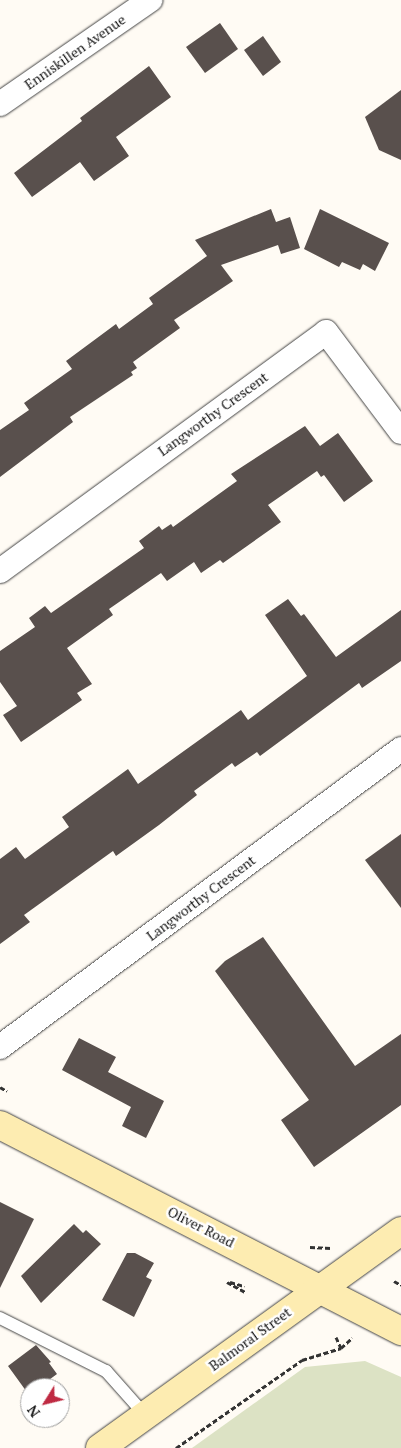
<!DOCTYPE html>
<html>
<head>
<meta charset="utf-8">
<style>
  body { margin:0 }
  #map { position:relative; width:401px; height:1448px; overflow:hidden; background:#fffbf4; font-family:"PT Serif",serif }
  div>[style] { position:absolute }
  .cemetery>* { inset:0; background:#dce2c4 }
  .building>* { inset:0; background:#59504d }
  .path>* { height:3px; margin-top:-1.5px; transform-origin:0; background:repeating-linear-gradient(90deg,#333 0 5px,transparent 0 7.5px) }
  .roads { filter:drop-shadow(0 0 1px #444) drop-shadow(0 0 1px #444) }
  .service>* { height:12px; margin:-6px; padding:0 6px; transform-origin:6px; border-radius:6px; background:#fff }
  .minor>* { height:24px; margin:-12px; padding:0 12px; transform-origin:12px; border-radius:12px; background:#fff }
  .secondary>* { height:28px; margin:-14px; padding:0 14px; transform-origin:14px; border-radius:14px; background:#fdecb1 }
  span { translate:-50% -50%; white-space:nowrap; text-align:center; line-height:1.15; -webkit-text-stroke:5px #fff; paint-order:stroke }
  .street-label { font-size:14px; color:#111 }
  .north { position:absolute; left:20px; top:1378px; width:50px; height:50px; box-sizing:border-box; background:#fff; border:1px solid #a0a0a0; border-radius:50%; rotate:234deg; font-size:14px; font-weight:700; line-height:20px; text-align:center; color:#111 }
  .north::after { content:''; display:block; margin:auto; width:18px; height:22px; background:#bf2a42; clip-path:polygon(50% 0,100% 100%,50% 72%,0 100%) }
</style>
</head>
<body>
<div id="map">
  <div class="cemetery">
    <i style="clip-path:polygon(365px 1361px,401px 1377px,401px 1448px,192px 1448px,305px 1367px)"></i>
  </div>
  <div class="building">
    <i style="clip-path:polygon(220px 23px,238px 49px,205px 73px,186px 47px)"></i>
    <i style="clip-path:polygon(263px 36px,281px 62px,263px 76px,244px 50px)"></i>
    <i style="clip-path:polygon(149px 66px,171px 97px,116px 137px,129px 156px,94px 181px,80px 162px,32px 197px,14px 173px,82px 121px,80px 118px)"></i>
    <i style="clip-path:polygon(401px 90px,401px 160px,379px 150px,365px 117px)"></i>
    <i style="clip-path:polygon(271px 209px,276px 222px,290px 217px,300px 248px,281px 254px,278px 245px,221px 265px,233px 281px,174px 320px,180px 328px,133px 362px,137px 368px,131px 372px,133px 375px,70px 417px,73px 422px,0 477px,0 430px,29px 410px,24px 403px,72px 369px,66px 361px,116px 324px,119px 329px,153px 304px,149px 298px,207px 256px,195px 240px)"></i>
    <i style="clip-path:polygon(320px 209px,389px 243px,375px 271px,363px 264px,360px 270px,342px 262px,339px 267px,304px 249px)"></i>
    <i style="clip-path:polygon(305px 426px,320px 446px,338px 433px,373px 481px,344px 502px,324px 475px,321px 477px,317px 471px,268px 505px,281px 522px,223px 563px,220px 560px,201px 573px,194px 562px,167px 581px,161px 573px,109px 609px,113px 615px,67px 648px,92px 684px,77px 693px,82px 700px,21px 742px,3px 715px,17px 706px,0 682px,0 651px,35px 627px,29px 618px,45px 606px,51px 613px,144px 548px,139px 541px,159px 526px,162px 530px,171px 524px,173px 527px,237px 481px,231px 474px)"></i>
    <i style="clip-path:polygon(288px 599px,301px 616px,304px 614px,336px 657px,401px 610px,401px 661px,362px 688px,359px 683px,260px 756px,257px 752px,235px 767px,232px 763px,194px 791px,197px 795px,159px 825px,116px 856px,113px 851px,24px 915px,30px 922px,0 944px,0 859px,16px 847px,25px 859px,69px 827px,62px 817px,128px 769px,138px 784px,241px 710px,248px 720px,307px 676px,265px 615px)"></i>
    <i style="clip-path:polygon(401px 834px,401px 908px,365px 860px)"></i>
    <i style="clip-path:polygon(263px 937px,355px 1066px,401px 1034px,401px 1105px,314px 1167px,281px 1120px,309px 1100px,215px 971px,225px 961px)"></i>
    <i style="clip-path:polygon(79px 1038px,116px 1057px,108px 1072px,164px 1101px,146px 1138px,122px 1126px,131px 1107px,62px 1070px)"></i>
    <i style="clip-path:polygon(0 1202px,34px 1219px,0 1288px)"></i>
    <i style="clip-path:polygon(74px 1224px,83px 1233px,86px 1230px,101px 1244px,41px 1303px,21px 1276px)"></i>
    <i style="clip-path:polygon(127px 1253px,135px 1253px,154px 1263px,146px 1277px,152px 1280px,134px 1317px,102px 1300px)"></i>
    <i style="clip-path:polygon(36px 1345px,51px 1362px,49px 1363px,57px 1374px,38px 1388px,30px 1388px,29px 1395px,8px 1366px)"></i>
  </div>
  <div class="path">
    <i style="left:0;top:1087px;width:8px;rotate:30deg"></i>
    <i style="left:310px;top:1247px;width:21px;rotate:3deg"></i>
    <i style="left:394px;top:1281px;width:8px;rotate:30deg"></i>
    <i style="left:227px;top:1282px;width:21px;rotate:29deg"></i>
    <i style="left:230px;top:1282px;width:15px;rotate:16deg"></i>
    <i style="left:336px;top:1337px;width:12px;rotate:66deg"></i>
    <i style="left:176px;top:1448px;width:154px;rotate:-34.9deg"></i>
    <i style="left:302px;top:1360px;width:41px;rotate:-17.1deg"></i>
    <i style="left:341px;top:1348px;width:15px;rotate:-42deg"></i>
  </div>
  <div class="roads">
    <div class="service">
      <i style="left:0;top:1318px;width:119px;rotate:26.6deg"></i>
      <i style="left:106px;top:1371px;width:59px;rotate:48.4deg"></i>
    </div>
    <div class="minor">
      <i style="left:0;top:104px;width:183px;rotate:-34.7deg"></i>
      <i style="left:0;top:571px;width:404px;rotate:-36.2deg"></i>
      <i style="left:326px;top:332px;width:125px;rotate:53.1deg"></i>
      <i style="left:0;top:1047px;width:500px;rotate:-36.6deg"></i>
    </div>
    <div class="secondary">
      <i style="left:0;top:1125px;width:451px;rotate:27.2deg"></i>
      <i style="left:100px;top:1448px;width:371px;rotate:-35.8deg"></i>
    </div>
  </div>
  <div class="street-label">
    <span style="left:75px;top:52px;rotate:-35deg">Enniskillen Avenue</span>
    <span style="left:213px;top:414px;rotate:-36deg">Langworthy Crescent</span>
    <span style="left:201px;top:898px;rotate:-37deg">Langworthy Crescent</span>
    <span style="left:201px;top:1227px;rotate:27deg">Oliver Road</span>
    <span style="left:250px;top:1339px;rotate:-36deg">Balmoral Street</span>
  </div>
  <div class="north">N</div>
</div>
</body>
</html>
